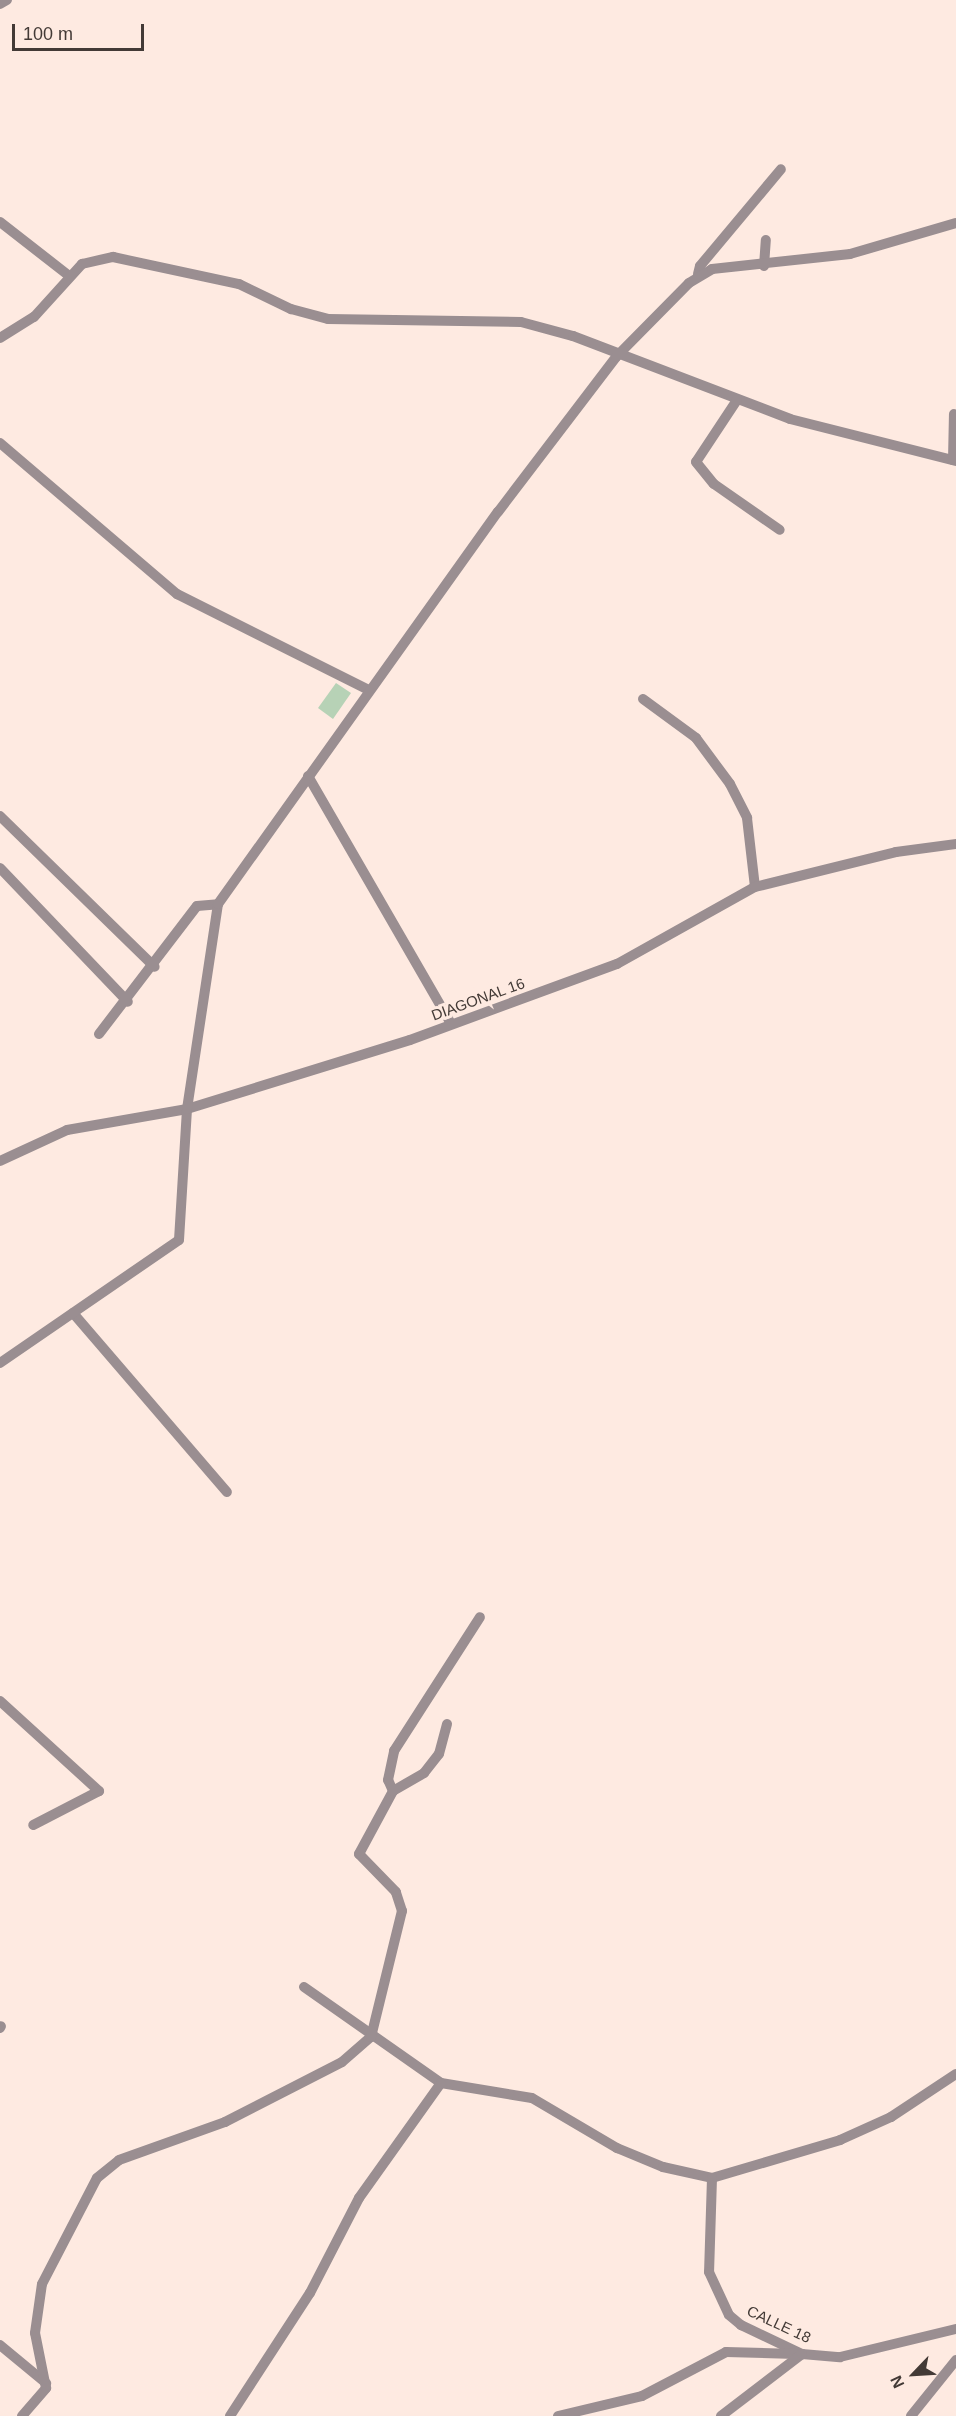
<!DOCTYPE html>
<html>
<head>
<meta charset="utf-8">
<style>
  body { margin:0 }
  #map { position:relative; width:956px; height:2416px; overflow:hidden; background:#feeae1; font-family:Arial,sans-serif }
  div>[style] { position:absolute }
  .green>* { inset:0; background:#b7d2b6 }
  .street>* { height:10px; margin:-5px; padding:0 5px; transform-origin:5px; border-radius:5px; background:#9a8e91 }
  span { translate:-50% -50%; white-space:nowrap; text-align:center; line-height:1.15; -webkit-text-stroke:6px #feeae1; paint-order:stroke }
  .street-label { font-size:15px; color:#433a36 }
  .north { position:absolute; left:884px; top:2344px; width:60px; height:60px; -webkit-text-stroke:4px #feeae1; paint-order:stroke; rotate:245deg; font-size:16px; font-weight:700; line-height:24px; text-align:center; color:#433a36 }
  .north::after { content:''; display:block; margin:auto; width:21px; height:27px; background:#433a36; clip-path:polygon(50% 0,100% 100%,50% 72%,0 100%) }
  .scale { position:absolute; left:12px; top:24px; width:132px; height:27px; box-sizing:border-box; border:3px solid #433a36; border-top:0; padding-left:8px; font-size:18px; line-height:21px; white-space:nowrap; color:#433a36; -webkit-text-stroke:4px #feeae1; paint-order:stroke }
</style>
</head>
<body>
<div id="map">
  <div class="green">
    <i style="clip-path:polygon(336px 683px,351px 693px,333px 719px,318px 708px)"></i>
  </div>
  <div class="street">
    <i style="left:0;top:4px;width:8px;rotate:-30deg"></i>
    <i style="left:0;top:222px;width:86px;rotate:37.9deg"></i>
    <i style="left:764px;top:266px;width:26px;rotate:-86deg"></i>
    <i style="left:698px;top:274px;width:8px;rotate:-76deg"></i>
    <i style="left:700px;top:266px;width:126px;rotate:-50.1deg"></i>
    <i style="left:0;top:338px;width:40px;rotate:-32deg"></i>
    <i style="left:34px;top:317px;width:72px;rotate:-47.8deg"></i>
    <i style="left:82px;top:264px;width:32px;rotate:-13deg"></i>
    <i style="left:113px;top:257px;width:129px;rotate:12.1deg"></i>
    <i style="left:239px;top:284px;width:58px;rotate:25.7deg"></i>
    <i style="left:291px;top:309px;width:38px;rotate:15deg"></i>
    <i style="left:328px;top:319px;width:193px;rotate:0.9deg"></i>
    <i style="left:521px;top:322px;width:54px;rotate:15.1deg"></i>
    <i style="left:573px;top:336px;width:232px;rotate:20.9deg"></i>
    <i style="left:790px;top:419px;width:171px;rotate:14.2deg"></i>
    <i style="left:737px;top:400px;width:74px;rotate:123.5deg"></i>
    <i style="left:696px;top:462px;width:28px;rotate:51deg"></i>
    <i style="left:714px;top:484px;width:80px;rotate:34.9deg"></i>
    <i style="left:0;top:443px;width:233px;rotate:40.5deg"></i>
    <i style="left:177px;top:594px;width:215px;rotate:26.6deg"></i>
    <i style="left:953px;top:460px;width:46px;rotate:-88.8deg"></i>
    <i style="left:643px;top:699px;width:66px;rotate:36.3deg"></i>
    <i style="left:696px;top:738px;width:57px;rotate:53.5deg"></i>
    <i style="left:730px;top:784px;width:38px;rotate:63deg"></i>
    <i style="left:747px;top:818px;width:69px;rotate:83.4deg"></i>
    <i style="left:308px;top:776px;width:286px;rotate:60deg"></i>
    <i style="left:0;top:816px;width:216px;rotate:44.3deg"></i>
    <i style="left:0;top:868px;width:185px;rotate:46.3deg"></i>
    <i style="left:99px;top:1034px;width:161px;rotate:-52.6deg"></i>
    <i style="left:197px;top:906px;width:21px;rotate:-5deg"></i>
    <i style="left:0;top:1161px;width:74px;rotate:-24.8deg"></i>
    <i style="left:67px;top:1130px;width:122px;rotate:-9.9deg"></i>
    <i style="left:187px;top:1109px;width:233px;rotate:-17.2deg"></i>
    <i style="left:410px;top:1040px;width:221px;rotate:-20.2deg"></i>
    <i style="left:617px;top:964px;width:158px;rotate:-29.2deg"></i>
    <i style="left:755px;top:887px;width:145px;rotate:-13.9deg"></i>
    <i style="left:896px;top:852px;width:61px;rotate:-7.6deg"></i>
    <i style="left:73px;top:1313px;width:236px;rotate:49.3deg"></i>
    <i style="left:0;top:1363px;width:217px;rotate:-34.5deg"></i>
    <i style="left:179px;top:1240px;width:131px;rotate:-86.5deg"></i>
    <i style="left:187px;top:1109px;width:207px;rotate:-81.4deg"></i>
    <i style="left:218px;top:904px;width:482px;rotate:-54.5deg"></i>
    <i style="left:498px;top:512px;width:195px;rotate:-52.7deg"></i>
    <i style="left:616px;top:357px;width:104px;rotate:-45.4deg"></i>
    <i style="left:689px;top:283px;width:27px;rotate:-31deg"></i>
    <i style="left:712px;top:269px;width:139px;rotate:-6.2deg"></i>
    <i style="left:850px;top:254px;width:110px;rotate:-16.3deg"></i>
    <i style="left:0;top:1701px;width:134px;rotate:42.3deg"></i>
    <i style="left:99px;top:1791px;width:74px;rotate:152.7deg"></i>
    <i style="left:393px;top:1791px;width:12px;rotate:-114deg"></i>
    <i style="left:388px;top:1780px;width:30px;rotate:-78deg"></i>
    <i style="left:394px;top:1751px;width:159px;rotate:-57.3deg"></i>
    <i style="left:304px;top:1987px;width:167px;rotate:35deg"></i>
    <i style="left:441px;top:2083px;width:92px;rotate:9.4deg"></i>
    <i style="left:532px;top:2098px;width:99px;rotate:30.5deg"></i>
    <i style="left:617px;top:2148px;width:50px;rotate:22.4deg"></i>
    <i style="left:663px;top:2167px;width:50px;rotate:12.7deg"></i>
    <i style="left:712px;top:2178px;width:134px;rotate:-16.5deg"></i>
    <i style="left:840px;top:2140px;width:56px;rotate:-24.3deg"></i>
    <i style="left:891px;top:2117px;width:78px;rotate:-33.5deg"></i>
    <i style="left:0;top:2028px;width:2px;rotate:-63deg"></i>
    <i style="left:712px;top:2178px;width:94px;rotate:91.8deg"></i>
    <i style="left:709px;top:2272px;width:47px;rotate:65.1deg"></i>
    <i style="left:729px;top:2315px;width:16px;rotate:40deg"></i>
    <i style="left:741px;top:2325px;width:68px;rotate:25.4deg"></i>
    <i style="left:802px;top:2354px;width:38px;rotate:5deg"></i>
    <i style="left:840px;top:2357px;width:119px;rotate:-13.6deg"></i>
    <i style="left:0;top:2345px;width:60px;rotate:39.6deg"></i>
    <i style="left:22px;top:2416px;width:37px;rotate:-49deg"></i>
    <i style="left:46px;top:2388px;width:56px;rotate:-101.3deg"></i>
    <i style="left:35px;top:2333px;width:49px;rotate:-81.9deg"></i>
    <i style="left:42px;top:2284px;width:119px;rotate:-62.6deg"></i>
    <i style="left:97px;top:2178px;width:28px;rotate:-39deg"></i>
    <i style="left:119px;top:2160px;width:113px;rotate:-19.7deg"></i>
    <i style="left:225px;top:2122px;width:131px;rotate:-27.1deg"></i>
    <i style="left:342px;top:2062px;width:38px;rotate:-41deg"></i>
    <i style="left:371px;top:2037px;width:130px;rotate:-76.2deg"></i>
    <i style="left:402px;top:1911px;width:20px;rotate:-108deg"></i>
    <i style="left:396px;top:1892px;width:53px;rotate:-134.2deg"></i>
    <i style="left:359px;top:1854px;width:72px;rotate:-61.6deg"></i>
    <i style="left:393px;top:1791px;width:36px;rotate:-30deg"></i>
    <i style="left:424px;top:1773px;width:24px;rotate:-52deg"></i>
    <i style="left:439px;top:1754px;width:31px;rotate:-75deg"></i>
    <i style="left:230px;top:2416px;width:147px;rotate:-57deg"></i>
    <i style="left:310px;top:2293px;width:107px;rotate:-62.7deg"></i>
    <i style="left:359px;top:2198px;width:141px;rotate:-54.5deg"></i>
    <i style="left:558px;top:2416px;width:86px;rotate:-13.4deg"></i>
    <i style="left:642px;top:2396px;width:95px;rotate:-27.6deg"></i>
    <i style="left:726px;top:2352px;width:70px;rotate:1.6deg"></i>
    <i style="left:721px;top:2416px;width:102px;rotate:-37.4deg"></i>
    <i style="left:911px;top:2416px;width:72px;rotate:-51.2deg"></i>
  </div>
  <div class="street-label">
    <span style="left:478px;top:999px;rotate:-20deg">DIAGONAL 16</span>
    <span style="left:779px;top:2324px;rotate:25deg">CALLE 18</span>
  </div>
  <div class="north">N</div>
  <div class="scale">100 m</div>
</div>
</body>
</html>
